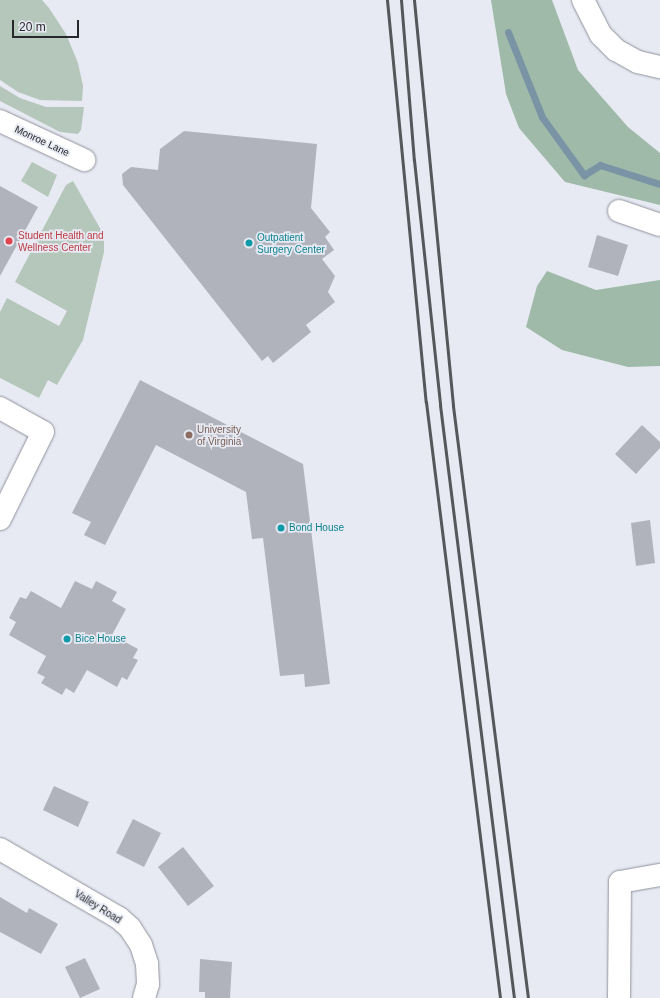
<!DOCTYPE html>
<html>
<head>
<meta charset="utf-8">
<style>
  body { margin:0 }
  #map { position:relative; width:660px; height:998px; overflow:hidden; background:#e7eaf3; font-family:Arial,sans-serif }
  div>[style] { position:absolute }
  .green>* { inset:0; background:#b5c7bb }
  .forest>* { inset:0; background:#9fbaa8 }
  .stream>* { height:7px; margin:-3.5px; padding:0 3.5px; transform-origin:3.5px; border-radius:3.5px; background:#7a94a6 }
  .building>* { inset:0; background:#b0b3bc }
  .roads { filter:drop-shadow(0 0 1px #90929b) drop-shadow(0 0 1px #90929b) }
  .minor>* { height:22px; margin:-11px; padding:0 11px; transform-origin:11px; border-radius:11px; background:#fff }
  .rail>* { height:3px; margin:-1.5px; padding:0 1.5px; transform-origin:1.5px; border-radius:1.5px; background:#55575b }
  .dots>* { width:11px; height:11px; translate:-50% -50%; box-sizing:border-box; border:2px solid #e7eaf3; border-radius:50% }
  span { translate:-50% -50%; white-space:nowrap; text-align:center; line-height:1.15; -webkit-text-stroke:3.5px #e7eaf3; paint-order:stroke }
  .street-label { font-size:10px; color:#27282b }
  .health-label { font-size:10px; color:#be3a42 }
  .left { translate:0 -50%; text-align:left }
  .culture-label { font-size:10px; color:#0d838f }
  .education-label { font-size:10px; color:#785e54 }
  .scale { position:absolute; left:12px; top:20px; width:67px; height:18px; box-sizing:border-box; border:2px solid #27282b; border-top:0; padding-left:5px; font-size:12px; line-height:14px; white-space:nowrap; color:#27282b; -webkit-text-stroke:3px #e7eaf3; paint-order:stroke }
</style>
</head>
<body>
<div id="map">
  <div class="green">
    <i style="clip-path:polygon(0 0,42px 0,49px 8px,66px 34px,78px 63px,83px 86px,82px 101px,40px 100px,18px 92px,0 80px)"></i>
    <i style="clip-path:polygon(0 86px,20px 98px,46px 107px,84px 107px,81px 130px,78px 134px,60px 132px,0 101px)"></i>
    <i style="clip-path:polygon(32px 162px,57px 175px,48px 197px,21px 181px)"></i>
    <i style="clip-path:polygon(73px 181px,104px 235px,104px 252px,83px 340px,57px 385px,48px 380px,39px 398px,0 378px,0 312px,7px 298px,59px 326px,67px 311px,15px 282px,66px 185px)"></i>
  </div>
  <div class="forest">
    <i style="clip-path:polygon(491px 0,552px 0,578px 70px,628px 127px,660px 153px,660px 205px,565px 182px,519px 128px,506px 94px)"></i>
    <i style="clip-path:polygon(547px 271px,596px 290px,660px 280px,660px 366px,628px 367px,562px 350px,526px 327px,537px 286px)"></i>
  </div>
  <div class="stream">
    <i style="left:508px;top:32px;width:92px;rotate:68.2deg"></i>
    <i style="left:542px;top:117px;width:72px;rotate:54.1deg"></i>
    <i style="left:584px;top:175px;width:19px;rotate:-32deg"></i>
    <i style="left:600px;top:165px;width:63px;rotate:17.6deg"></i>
  </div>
  <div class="building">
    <i style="clip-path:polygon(184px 131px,317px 144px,311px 208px,330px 232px,325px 237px,334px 250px,322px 259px,335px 276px,328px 292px,335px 302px,306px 325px,311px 332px,273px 363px,268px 356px,262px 361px,123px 185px,122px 174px,131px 167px,158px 170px,160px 149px)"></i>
    <i style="clip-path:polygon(0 186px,38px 207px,0 276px)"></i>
    <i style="clip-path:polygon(597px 235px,628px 245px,618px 276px,588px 267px)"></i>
    <i style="clip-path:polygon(140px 380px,303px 464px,330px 684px,305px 687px,304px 674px,280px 676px,263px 538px,252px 539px,246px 492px,156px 445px,105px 545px,84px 535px,91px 522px,72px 513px)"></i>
    <i style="clip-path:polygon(642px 425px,660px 442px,660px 448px,636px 474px,615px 454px)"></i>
    <i style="clip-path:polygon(650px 520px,655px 563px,636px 566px,631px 523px)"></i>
    <i style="clip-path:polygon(75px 581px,92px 589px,96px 581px,117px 592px,112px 601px,126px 609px,112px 635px,138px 649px,133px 658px,138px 660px,127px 680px,122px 677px,117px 687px,87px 670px,74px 693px,66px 688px,62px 695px,41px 683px,45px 677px,37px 673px,46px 656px,9px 635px,16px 622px,9px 618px,20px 597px,26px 599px,31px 591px,61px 608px)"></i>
    <i style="clip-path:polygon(54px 786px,89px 802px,78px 827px,43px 810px)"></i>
    <i style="clip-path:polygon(133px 819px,161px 833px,144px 867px,116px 853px)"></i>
    <i style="clip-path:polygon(183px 847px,214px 886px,188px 906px,158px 867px)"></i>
    <i style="clip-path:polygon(0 897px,27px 913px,29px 908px,58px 924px,41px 954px,0 932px)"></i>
    <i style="clip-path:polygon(85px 958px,100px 989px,80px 998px,65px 967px)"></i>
    <i style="clip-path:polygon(200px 959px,232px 962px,230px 998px,205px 998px,205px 992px,199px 992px)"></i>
  </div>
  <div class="roads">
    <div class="minor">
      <i style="left:583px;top:0;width:39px;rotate:63deg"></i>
      <i style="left:601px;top:35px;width:21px;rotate:45deg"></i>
      <i style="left:616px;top:50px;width:25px;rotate:29deg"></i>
      <i style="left:638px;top:62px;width:23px;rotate:13deg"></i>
      <i style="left:0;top:121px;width:93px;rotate:24.9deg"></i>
      <i style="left:619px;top:211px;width:43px;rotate:18.9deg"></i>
      <i style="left:0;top:408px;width:49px;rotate:29.2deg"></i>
      <i style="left:43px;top:432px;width:97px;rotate:116.3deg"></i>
      <i style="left:0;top:849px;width:138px;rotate:30.1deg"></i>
      <i style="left:119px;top:918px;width:15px;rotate:42deg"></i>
      <i style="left:130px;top:928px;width:20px;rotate:57deg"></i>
      <i style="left:141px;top:945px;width:20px;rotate:72deg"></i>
      <i style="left:147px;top:964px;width:20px;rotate:87deg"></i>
      <i style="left:148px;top:984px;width:15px;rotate:106deg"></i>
      <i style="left:619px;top:998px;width:116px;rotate:-89.5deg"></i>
      <i style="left:620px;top:882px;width:41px;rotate:-9.9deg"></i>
    </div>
  </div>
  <div class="rail">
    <i style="left:387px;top:0;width:404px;rotate:84.5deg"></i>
    <i style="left:426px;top:402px;width:601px;rotate:82.92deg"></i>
    <i style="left:401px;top:0;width:161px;rotate:85.4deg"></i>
    <i style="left:414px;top:160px;width:246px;rotate:83.9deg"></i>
    <i style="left:440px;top:405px;width:598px;rotate:82.89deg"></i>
    <i style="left:414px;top:0;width:408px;rotate:84.5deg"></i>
    <i style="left:453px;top:406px;width:597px;rotate:82.78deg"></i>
  </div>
  <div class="dots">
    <i style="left:9px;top:241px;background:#e0444e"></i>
    <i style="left:249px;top:243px;background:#0f9aa8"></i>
    <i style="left:189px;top:435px;background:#8d6e63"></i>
    <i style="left:281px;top:528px;background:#0f9aa8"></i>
    <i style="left:67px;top:639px;background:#0f9aa8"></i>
  </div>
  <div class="street-label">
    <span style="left:42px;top:141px;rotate:25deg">Monroe Lane</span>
    <span style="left:98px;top:907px;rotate:32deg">Valley Road</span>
  </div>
  <div class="health-label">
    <span class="left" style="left:18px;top:241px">Student Health and<br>Wellness Center</span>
  </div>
  <div class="culture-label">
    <span class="left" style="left:257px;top:243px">Outpatient<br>Surgery Center</span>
    <span class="left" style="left:289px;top:528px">Bond House</span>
    <span class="left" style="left:75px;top:639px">Bice House</span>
  </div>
  <div class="education-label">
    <span class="left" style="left:197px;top:435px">University<br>of Virginia</span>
  </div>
  <div class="scale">20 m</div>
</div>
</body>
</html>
